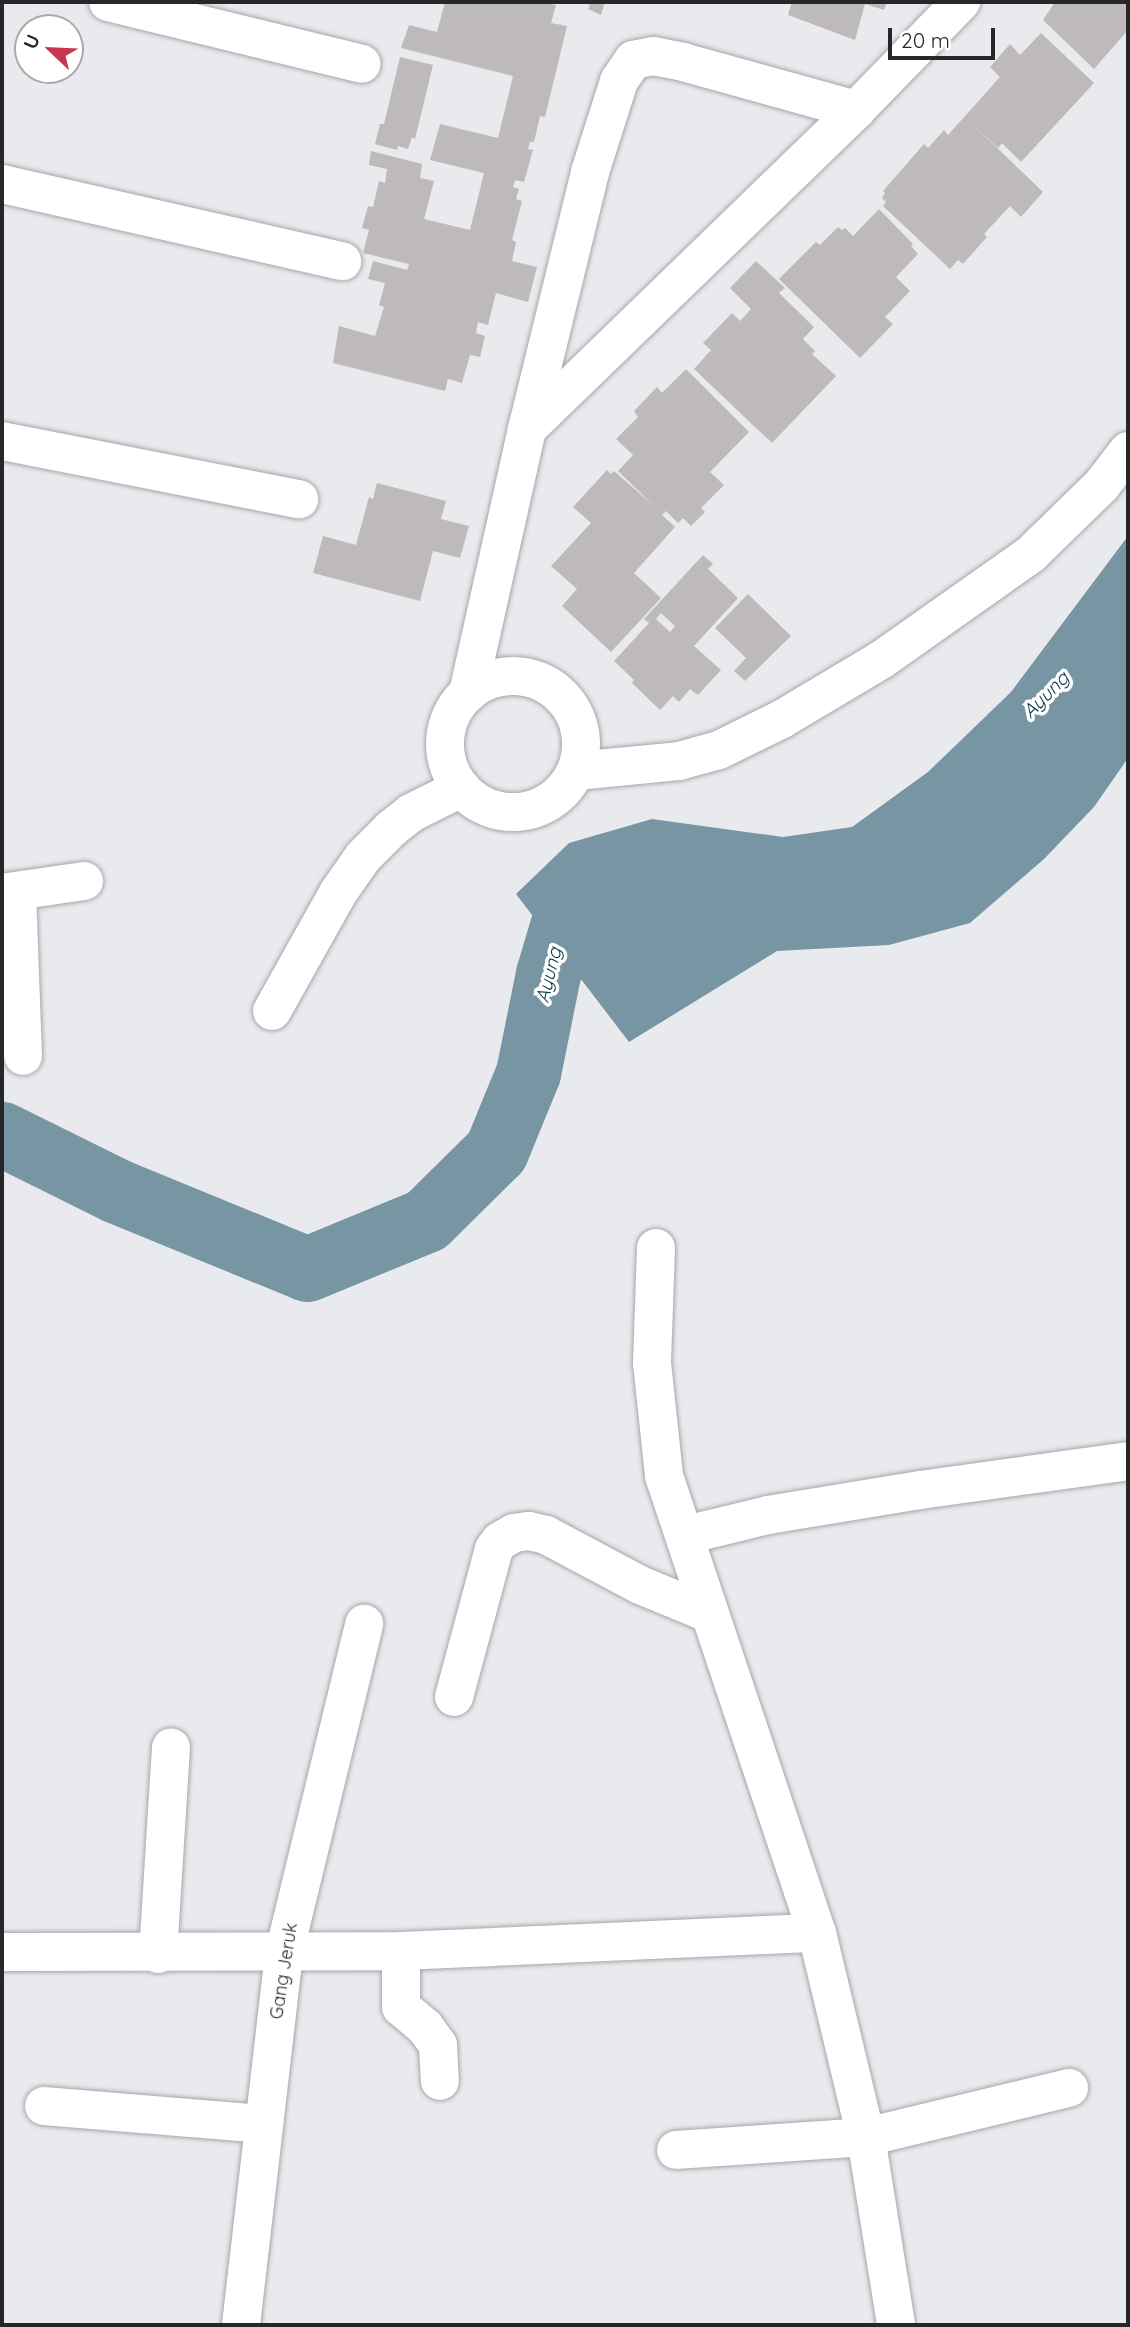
<!DOCTYPE html>
<html>
<head>
<meta charset="utf-8">
<style>
  body { margin:0 }
  #map { position:relative; width:1130px; height:2327px; overflow:hidden; background:#e8eaee; font-family:Quicksand,sans-serif }
  div>[style] { position:absolute }
  .water>* { inset:0; background:#7795a3 }
  .river>* { height:65px; margin:-32.5px; padding:0 32.5px; transform-origin:32.5px; border-radius:32.5px; background:#7795a3 }
  .building>* { inset:0; background:#bebab9 }
  .roads { filter:drop-shadow(0 0 2px #a5a7aa) drop-shadow(0 0 2px #a5a7aa) }
  .minor>* { height:38px; margin:-19px; padding:0 19px; transform-origin:19px; border-radius:19px; background:#fff }
  .minor>.ring { margin:-19px; padding:0; box-sizing:content-box; background:none; border:38px solid #fff; border-radius:50% }
  span { translate:-50% -50%; white-space:nowrap; text-align:center; line-height:1.15; -webkit-text-stroke:7px #fff; paint-order:stroke }
  .street-label { font-size:18px; color:#262728 }
  .water-label { font-size:19px; color:#093748; font-style:italic }
  .frame { position:absolute; inset:0; border:4px solid #262728; pointer-events:none }
  .north { position:absolute; left:14px; top:14px; width:70px; height:70px; box-sizing:border-box; background:#fff; border:2px solid #a8a9a9; border-radius:50%; rotate:293deg; font-size:19px; font-weight:700; line-height:28px; text-align:center; color:#262728 }
  .north::after { content:''; display:block; margin:auto; width:24px; height:32px; background:#c7374b; clip-path:polygon(50% 0,100% 100%,50% 72%,0 100%) }
  .scale { position:absolute; left:888px; top:28px; width:107px; height:32px; box-sizing:border-box; border:4px solid #262728; border-top:0; padding-left:9px; font-size:21px; line-height:24px; white-space:nowrap; color:#262728; -webkit-text-stroke:5px #fff; paint-order:stroke }
</style>
</head>
<body>
<div id="map">
  <div class="water">
    <i style="clip-path:polygon(1128px 536px,1128px 758px,1094px 807px,1044px 859px,970px 923px,889px 945px,777px 951px,629px 1042px,516px 894px,569px 843px,652px 819px,783px 837px,852px 827px,928px 772px,1011px 692px)"></i>
  </div>
  <div class="river">
    <i style="left:2px;top:1134px;width:128px;rotate:26.4deg"></i>
    <i style="left:117px;top:1191px;width:205px;rotate:22.3deg"></i>
    <i style="left:307px;top:1269px;width:129px;rotate:-22.4deg"></i>
    <i style="left:426px;top:1220px;width:98px;rotate:-44.6deg"></i>
    <i style="left:496px;top:1151px;width:84px;rotate:-67.7deg"></i>
    <i style="left:528px;top:1073px;width:101px;rotate:-78.6deg"></i>
    <i style="left:548px;top:974px;width:95px;rotate:-73.5deg"></i>
    <i style="left:575px;top:883px;width:23px;rotate:-18deg"></i>
  </div>
  <div class="building">
    <i style="clip-path:polygon(445px 2px,542px 2px,556px 5px,551px 23px,567px 26px,545px 117px,540px 116px,534px 142px,530px 142px,528px 149px,533px 150px,524px 182px,515px 180px,513px 187px,519px 189px,516px 199px,522px 201px,512px 240px,516px 242px,512px 261px,537px 267px,528px 302px,496px 293px,488px 325px,478px 322px,476px 333px,485px 336px,480px 357px,470px 355px,462px 383px,448px 379px,445px 391px,333px 363px,339px 326px,375px 336px,384px 307px,379px 305px,385px 283px,368px 279px,373px 261px,407px 270px,409px 264px,363px 253px,369px 230px,362px 228px,368px 206px,373px 207px,379px 181px,385px 183px,387px 169px,369px 165px,371px 151px,422px 164px,420px 178px,434px 181px,424px 219px,470px 230px,484px 173px,430px 160px,440px 124px,498px 138px,513px 76px,401px 48px,409px 25px,437px 32px)"></i>
    <i style="clip-path:polygon(582px 2px,605px 2px,601px 15px,588px 9px,590px 5px)"></i>
    <i style="clip-path:polygon(792px 2px,887px 2px,884px 10px,865px 4px,855px 40px,788px 15px)"></i>
    <i style="clip-path:polygon(1055px 2px,1128px 2px,1128px 30px,1094px 69px,1043px 20px)"></i>
    <i style="clip-path:polygon(1041px 33px,1094px 83px,1021px 162px,1002px 143px,998px 148px,968px 120px,1043px 192px,1021px 217px,1010px 206px,984px 234px,987px 237px,963px 264px,958px 260px,950px 269px,883px 206px,886px 202px,882px 198px,885px 193px,883px 191px,924px 144px,928px 148px,944px 130px,948px 135px,1000px 77px,990px 67px,1010px 44px,1020px 55px)"></i>
    <i style="clip-path:polygon(400px 57px,433px 65px,415px 139px,412px 137px,408px 149px,398px 146px,397px 150px,375px 144px,380px 124px,384px 124px)"></i>
    <i style="clip-path:polygon(879px 209px,913px 244px,911px 246px,918px 254px,896px 277px,910px 291px,885px 317px,893px 324px,860px 358px,779px 279px,816px 242px,820px 245px,838px 227px,842px 230px,845px 228px,853px 236px)"></i>
    <i style="clip-path:polygon(756px 261px,785px 288px,779px 293px,814px 327px,803px 339px,815px 351px,812px 354px,836px 376px,772px 443px,694px 369px,711px 350px,703px 343px,732px 313px,740px 321px,751px 309px,730px 288px)"></i>
    <i style="clip-path:polygon(686px 369px,749px 432px,710px 472px,724px 485px,701px 508px,705px 512px,691px 526px,683px 518px,678px 523px,666px 511px,662px 515px,675px 527px,634px 573px,661px 598px,611px 652px,562px 606px,577px 589px,551px 566px,591px 523px,573px 507px,607px 470px,611px 474px,614px 471px,654px 506px,618px 471px,633px 455px,616px 439px,638px 417px,634px 411px,657px 387px,662px 393px)"></i>
    <i style="clip-path:polygon(377px 483px,446px 501px,441px 519px,469px 526px,460px 558px,433px 551px,420px 601px,313px 573px,323px 536px,356px 545px,369px 497px,373px 499px)"></i>
    <i style="clip-path:polygon(evenodd,703px 555px,713px 564px,708px 569px,738px 598px,694px 646px,721px 670px,698px 695px,690px 689px,679px 702px,673px 696px,660px 710px,632px 683px,634px 680px,614px 661px,649px 623px,644px 619px,703px 555px,661px 613px,675px 626px,670px 632px,656px 619px,661px 613px)"></i>
    <i style="clip-path:polygon(748px 594px,791px 636px,745px 681px,734px 671px,746px 658px,715px 628px)"></i>
  </div>
  <div class="roads">
    <div class="minor">
      <i style="left:108px;top:2px;width:261px;rotate:13.7deg"></i>
      <i style="left:2px;top:184px;width:349px;rotate:12.8deg"></i>
      <i style="left:527px;top:429px;width:458px;rotate:-44.1deg"></i>
      <i style="left:2px;top:441px;width:303px;rotate:11.1deg"></i>
      <i class="ring" style="left:445px;top:676px;width:98px;height:98px"></i>
      <i style="left:468px;top:693px;width:271px;rotate:-77.4deg"></i>
      <i style="left:527px;top:429px;width:265px;rotate:-76.2deg"></i>
      <i style="left:590px;top:172px;width:96px;rotate:-72.3deg"></i>
      <i style="left:619px;top:81px;width:25px;rotate:-56deg"></i>
      <i style="left:633px;top:60px;width:20px;rotate:-11deg"></i>
      <i style="left:653px;top:56px;width:31px;rotate:11deg"></i>
      <i style="left:683px;top:62px;width:180px;rotate:15.5deg"></i>
      <i style="left:856px;top:110px;width:151px;rotate:-45.8deg"></i>
      <i style="left:576px;top:771px;width:103px;rotate:-5.5deg"></i>
      <i style="left:679px;top:761px;width:41px;rotate:-15.4deg"></i>
      <i style="left:719px;top:750px;width:70px;rotate:-26.2deg"></i>
      <i style="left:782px;top:719px;width:115px;rotate:-30.8deg"></i>
      <i style="left:881px;top:660px;width:184px;rotate:-35.2deg"></i>
      <i style="left:1031px;top:554px;width:98px;rotate:-44.2deg"></i>
      <i style="left:1101px;top:486px;width:44px;rotate:-52.4deg"></i>
      <i style="left:17px;top:892px;width:164px;rotate:87.9deg"></i>
      <i style="left:2px;top:893px;width:83px;rotate:-8.3deg"></i>
      <i style="left:272px;top:1011px;width:135px;rotate:-60.8deg"></i>
      <i style="left:338px;top:893px;width:44px;rotate:-55.2deg"></i>
      <i style="left:363px;top:857px;width:41px;rotate:-45deg"></i>
      <i style="left:392px;top:828px;width:24px;rotate:-38deg"></i>
      <i style="left:411px;top:813px;width:56px;rotate:-26.6deg"></i>
      <i style="left:656px;top:1248px;width:115px;rotate:92deg"></i>
      <i style="left:652px;top:1363px;width:114px;rotate:83.9deg"></i>
      <i style="left:664px;top:1476px;width:482px;rotate:71.5deg"></i>
      <i style="left:817px;top:1933px;width:210px;rotate:76.5deg"></i>
      <i style="left:866px;top:2137px;width:190px;rotate:80.9deg"></i>
      <i style="left:686px;top:1535px;width:84px;rotate:-13.7deg"></i>
      <i style="left:768px;top:1515px;width:154px;rotate:-9.3deg"></i>
      <i style="left:920px;top:1490px;width:210px;rotate:-7.9deg"></i>
      <i style="left:454px;top:1697px;width:153px;rotate:-74.9deg"></i>
      <i style="left:494px;top:1549px;width:10px;rotate:-53deg"></i>
      <i style="left:500px;top:1541px;width:16px;rotate:-30deg"></i>
      <i style="left:514px;top:1533px;width:15px;rotate:-8deg"></i>
      <i style="left:529px;top:1531px;width:17px;rotate:13deg"></i>
      <i style="left:546px;top:1535px;width:106px;rotate:28deg"></i>
      <i style="left:640px;top:1585px;width:74px;rotate:22.4deg"></i>
      <i style="left:401px;top:1951px;width:56px;rotate:90deg"></i>
      <i style="left:401px;top:2007px;width:31px;rotate:40deg"></i>
      <i style="left:425px;top:2027px;width:22px;rotate:54deg"></i>
      <i style="left:438px;top:2045px;width:36px;rotate:87deg"></i>
      <i style="left:2px;top:1952px;width:399px;rotate:-0.1deg"></i>
      <i style="left:401px;top:1951px;width:416px;rotate:-2.5deg"></i>
      <i style="left:158px;top:1954px;width:207px;rotate:-86.4deg"></i>
      <i style="left:44px;top:2106px;width:221px;rotate:4.7deg"></i>
      <i style="left:676px;top:2150px;width:190px;rotate:-3.9deg"></i>
      <i style="left:866px;top:2137px;width:209px;rotate:-13.6deg"></i>
      <i style="left:241px;top:2325px;width:374px;rotate:-83.4deg"></i>
      <i style="left:284px;top:1953px;width:339px;rotate:-76.3deg"></i>
    </div>
  </div>
  <div class="street-label">
    <span style="left:284px;top:1971px;rotate:-81deg">Gang Jeruk</span>
  </div>
  <div class="water-label">
    <span style="left:1046px;top:695px;rotate:-45deg">Ayung</span>
    <span style="left:549px;top:975px;rotate:-76deg">Ayung</span>
  </div>
  <div class="frame"></div>
  <div class="north">U</div>
  <div class="scale">20 m</div>
</div>
</body>
</html>
